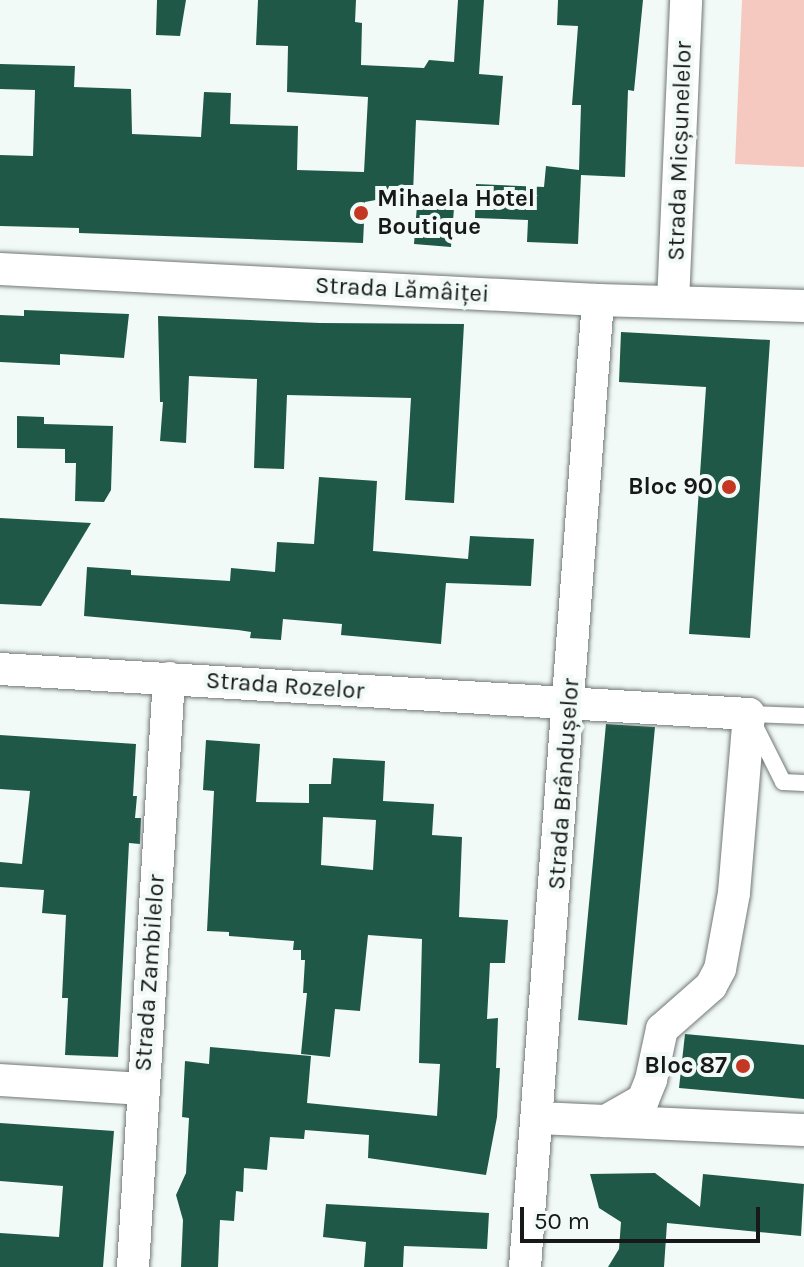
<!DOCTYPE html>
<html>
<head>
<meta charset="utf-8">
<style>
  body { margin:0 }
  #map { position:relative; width:804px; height:1267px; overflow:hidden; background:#f2faf7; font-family:Karla,sans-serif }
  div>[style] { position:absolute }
  .green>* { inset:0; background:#f6c9c0 }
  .building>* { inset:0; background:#1f5847 }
  .roads { filter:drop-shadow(0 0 2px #717876) drop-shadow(0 0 2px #717876) }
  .lane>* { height:16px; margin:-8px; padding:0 8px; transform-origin:8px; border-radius:8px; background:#fff }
  .street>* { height:32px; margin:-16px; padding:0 16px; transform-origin:16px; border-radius:16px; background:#fff }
  .dots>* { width:22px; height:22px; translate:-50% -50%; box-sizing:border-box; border:4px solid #f2faf7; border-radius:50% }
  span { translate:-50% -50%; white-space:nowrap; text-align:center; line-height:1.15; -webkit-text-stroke:8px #f2faf7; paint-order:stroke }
  .street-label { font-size:24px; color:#161918 }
  .poi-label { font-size:24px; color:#161918; font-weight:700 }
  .left { translate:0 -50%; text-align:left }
  .right { translate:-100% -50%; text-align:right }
  .scale { position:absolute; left:520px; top:1207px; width:240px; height:36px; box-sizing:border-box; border:4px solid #161918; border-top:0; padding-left:10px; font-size:24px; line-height:28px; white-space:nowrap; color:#161918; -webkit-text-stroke:6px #f2faf7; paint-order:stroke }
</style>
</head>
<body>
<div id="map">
  <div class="green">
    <i style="clip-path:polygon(742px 0,804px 0,804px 167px,735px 164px)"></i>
  </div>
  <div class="building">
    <i style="clip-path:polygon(157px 0,186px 0,180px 36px,156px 35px)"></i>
    <i style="clip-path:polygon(258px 0,356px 0,355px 22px,362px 23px,361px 65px,424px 68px,429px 60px,454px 62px,458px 0,484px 0,479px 74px,503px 76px,499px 125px,416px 120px,413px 193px,365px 202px,363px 243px,79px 233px,79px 228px,0 226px,0 155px,33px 156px,35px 90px,0 89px,0 64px,75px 66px,74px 87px,131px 89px,132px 134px,201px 137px,204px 92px,231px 93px,230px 124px,298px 126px,297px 170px,364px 172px,368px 97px,287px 92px,288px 46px,256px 45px)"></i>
    <i style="clip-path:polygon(558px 0,643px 0,634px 91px,628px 90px,625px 177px,581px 175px,578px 244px,527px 242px,528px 220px,475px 218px,476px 184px,544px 187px,546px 166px,579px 170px,581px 105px,572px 105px,578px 26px,557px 25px)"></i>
    <i style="clip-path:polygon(418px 192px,455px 195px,451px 247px,414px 244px)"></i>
    <i style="clip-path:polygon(24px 310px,129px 314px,124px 358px,60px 354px,60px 365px,0 362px,0 315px,24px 316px)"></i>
    <i style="clip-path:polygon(158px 316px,320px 323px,464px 324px,454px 503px,405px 500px,411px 398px,287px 395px,284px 469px,254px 468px,257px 379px,189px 376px,186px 443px,160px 441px,163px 402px,160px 402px)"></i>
    <i style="clip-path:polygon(621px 332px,770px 340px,750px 638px,689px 634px,706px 387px,619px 382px)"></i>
    <i style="clip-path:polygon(17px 416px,44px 417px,44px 424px,113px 426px,111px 490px,104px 502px,75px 501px,76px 463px,65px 463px,65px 449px,17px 448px)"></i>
    <i style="clip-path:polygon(319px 477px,377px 481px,373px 551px,468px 559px,470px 536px,534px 539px,531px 586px,446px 583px,441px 644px,341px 635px,342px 624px,283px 619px,281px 640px,250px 638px,251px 632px,238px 630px,84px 616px,87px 567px,131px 570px,131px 575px,230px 581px,231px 568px,275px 572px,277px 542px,314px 544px)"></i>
    <i style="clip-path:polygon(0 518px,91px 523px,41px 606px,0 604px)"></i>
    <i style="clip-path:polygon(606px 724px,655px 727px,627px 1025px,578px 1020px)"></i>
    <i style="clip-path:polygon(0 735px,136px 744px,133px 796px,137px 796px,135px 818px,141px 818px,140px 844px,129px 843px,118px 1057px,65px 1055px,68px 998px,62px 998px,66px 915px,42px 913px,44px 890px,0 887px,0 862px,22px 864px,30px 791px,0 789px)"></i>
    <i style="clip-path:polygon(evenodd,206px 740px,260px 744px,256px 802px,309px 803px,309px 784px,331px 784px,333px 758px,385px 761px,383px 801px,434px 804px,432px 835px,462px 837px,459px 917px,508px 920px,505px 963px,490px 963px,487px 1019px,498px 1018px,496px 1068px,500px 1068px,497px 1117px,486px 1175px,368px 1158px,369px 1135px,305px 1130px,304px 1139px,270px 1137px,267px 1170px,244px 1168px,243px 1192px,236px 1191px,234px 1221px,220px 1220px,218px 1267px,181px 1267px,183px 1220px,176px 1195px,186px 1173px,189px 1118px,182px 1117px,185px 1061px,209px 1064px,210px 1047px,311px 1056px,307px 1103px,437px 1116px,440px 1064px,419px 1063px,422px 939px,368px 935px,360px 1011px,335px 1009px,330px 1057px,301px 1054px,307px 993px,303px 993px,305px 960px,301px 960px,301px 950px,293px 950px,294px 941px,229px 936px,229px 932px,207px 931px,214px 791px,203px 790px,206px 740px,323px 817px,376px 820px,373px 870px,321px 865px,323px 817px)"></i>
    <i style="clip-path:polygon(685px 1034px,804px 1045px,804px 1099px,679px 1088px)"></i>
    <i style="clip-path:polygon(0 1123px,114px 1131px,103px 1267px,0 1267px,0 1233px,59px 1237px,63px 1186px,0 1181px)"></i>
    <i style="clip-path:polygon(655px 1173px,700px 1207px,703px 1174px,804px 1184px,801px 1236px,667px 1223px,664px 1267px,608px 1267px,619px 1249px,621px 1222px,599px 1208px,590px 1174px)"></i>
    <i style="clip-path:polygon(326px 1204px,489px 1213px,487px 1249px,404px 1246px,403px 1267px,364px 1267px,366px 1242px,323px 1237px)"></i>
  </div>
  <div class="roads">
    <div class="lane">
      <i style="left:804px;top:716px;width:55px;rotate:-177.9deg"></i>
      <i style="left:749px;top:714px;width:76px;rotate:63.4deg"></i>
      <i style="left:783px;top:782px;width:21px;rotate:3deg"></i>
    </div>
    <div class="street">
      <i style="left:0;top:269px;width:599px;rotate:2.97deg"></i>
      <i style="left:598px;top:300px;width:206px;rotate:1.7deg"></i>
      <i style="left:673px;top:302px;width:302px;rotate:-87.5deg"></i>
      <i style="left:0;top:669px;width:750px;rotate:3.44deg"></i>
      <i style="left:749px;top:714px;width:180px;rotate:94.8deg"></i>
      <i style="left:734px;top:893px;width:77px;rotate:100.4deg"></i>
      <i style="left:720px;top:969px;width:19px;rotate:118deg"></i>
      <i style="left:711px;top:986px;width:65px;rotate:138.7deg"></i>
      <i style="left:662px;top:1029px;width:52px;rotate:102.2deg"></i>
      <i style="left:651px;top:1080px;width:22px;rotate:112deg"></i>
      <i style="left:643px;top:1100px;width:43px;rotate:150.4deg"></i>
      <i style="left:0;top:1080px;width:143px;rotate:3.6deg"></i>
      <i style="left:538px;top:1118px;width:266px;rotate:2.6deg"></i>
      <i style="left:133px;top:1267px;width:590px;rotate:-86.5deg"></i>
      <i style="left:525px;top:1267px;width:970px;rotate:-85.68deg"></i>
    </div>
  </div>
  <div class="dots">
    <i style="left:361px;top:213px;background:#c33723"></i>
    <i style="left:729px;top:487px;background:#c33723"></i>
    <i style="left:743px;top:1066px;background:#c33723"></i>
  </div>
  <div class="street-label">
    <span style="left:680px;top:151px;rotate:-88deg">Strada Micșunelelor</span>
    <span style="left:402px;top:290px;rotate:3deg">Strada Lămâiței</span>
    <span style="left:285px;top:686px;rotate:4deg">Strada Rozelor</span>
    <span style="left:564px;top:784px;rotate:-86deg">Strada Brândușelor</span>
    <span style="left:150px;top:973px;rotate:-86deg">Strada Zambilelor</span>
  </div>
  <div class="poi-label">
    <span class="left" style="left:377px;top:213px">Mihaela Hotel<br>Boutique</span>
    <span class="right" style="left:713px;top:487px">Bloc 90</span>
    <span class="right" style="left:727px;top:1066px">Bloc 87</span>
  </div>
  <div class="scale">50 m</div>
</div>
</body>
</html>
